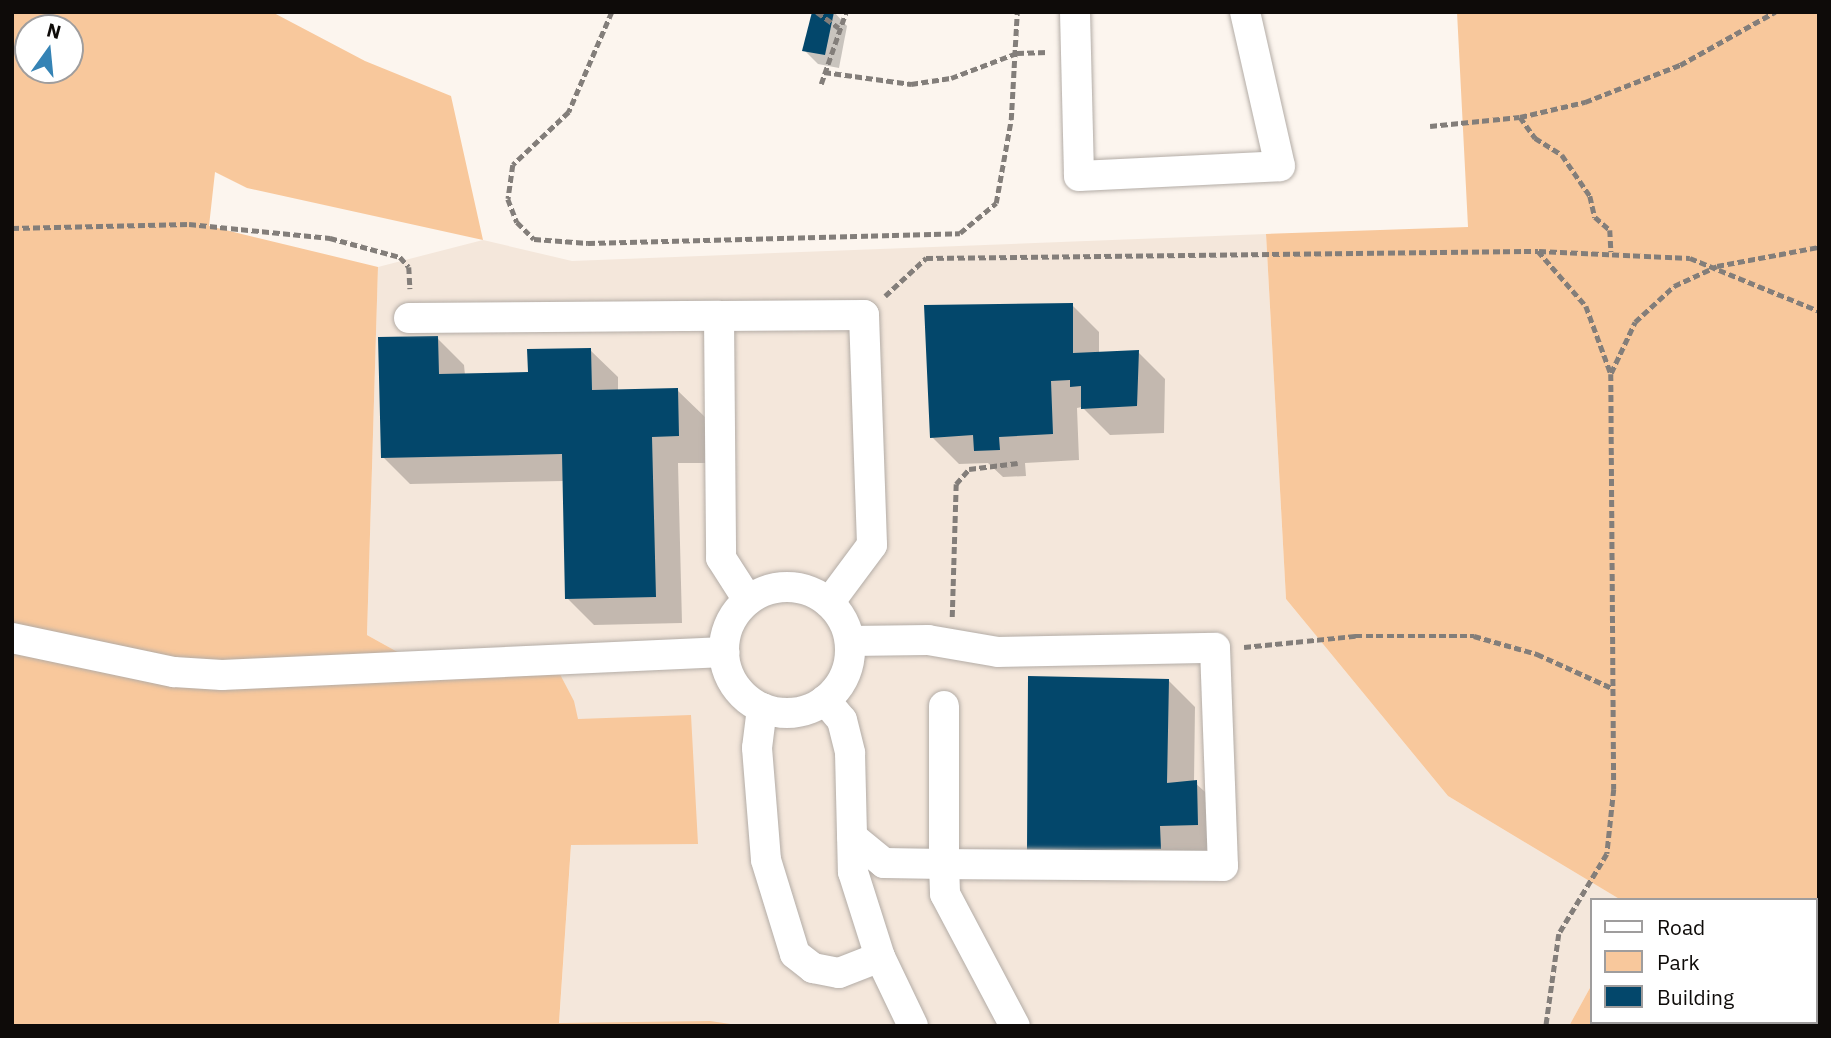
<!DOCTYPE html>
<html>
<head>
<meta charset="utf-8">
<style>
  body { margin:0 }
  #map { position:relative; width:1831px; height:1038px; overflow:hidden; background:#fcf5ee; font-family:"IBM Plex Sans",sans-serif }
  div>[style] { position:absolute }
  .built>* { inset:0; background:#f4e7db }
  .green>* { inset:0; background:#f8c89c }
  .shadow>* { inset:0; background:#0003 }
  .building>* { inset:0; background:#03476b }
  .path>* { height:4.5px; margin-top:-2.25px; transform-origin:0; background:repeating-linear-gradient(90deg,#837e7a 0 7px,transparent 0 10.5px) }
  .roads { filter:drop-shadow(0 0 2px #b3aca6) drop-shadow(0 0 2px #b3aca6) }
  .minor>* { height:30px; margin:-15px; padding:0 15px; transform-origin:15px; border-radius:15px; background:#fff }
  .minor>.ring { margin:-15px; padding:0; box-sizing:content-box; background:none; border:30px solid #fff; border-radius:50% }
  span { translate:-50% -50%; white-space:nowrap; text-align:center; line-height:1.15; -webkit-text-stroke:7px #fff; paint-order:stroke }
  .frame { position:absolute; inset:0; border:14px solid #0e0b09; pointer-events:none }
  .legend { position:absolute; left:1590px; top:898px; width:228px; height:126px; box-sizing:border-box; background:#fff; border:2px solid #9f9d9d; margin:0; padding:9px 12px; list-style:none; font-size:21px; color:#0e0b09 }
  .legend li { display:flex; align-items:center; gap:14px; height:35px }
  .legend b { width:35px; border:2px solid #9f9d9d }
  .north { position:absolute; left:14px; top:14px; width:70px; height:70px; box-sizing:border-box; background:#fff; border:2px solid #9f9d9d; border-radius:50%; rotate:15deg; font-size:19px; font-weight:700; line-height:28px; text-align:center; color:#0e0b09 }
  .north::after { content:''; display:block; margin:auto; width:24px; height:32px; background:#3583b5; clip-path:polygon(50% 0,100% 100%,50% 72%,0 100%) }
</style>
</head>
<body>
<div id="map">
  <div class="built">
    <i style="clip-path:polygon(1266px 234px,1286px 599px,1448px 796px,1621px 900px,1591px 900px,1591px 986px,1569px 1026px,559px 1024px,579px 728px,403px 655px,367px 635px,378px 267px,483px 240px,572px 261px)"></i>
  </div>
  <div class="green">
    <i style="clip-path:polygon(evenodd,12px 12px,272px 12px,365px 61px,451px 96px,483px 240px,247px 188px,215px 172px,209px 226px,378px 267px,367px 635px,403px 655px,553px 661px,574px 701px,578px 719px,691px 715px,698px 844px,571px 845px,559px 1023px,710px 1021px,744px 1026px,12px 1026px,12px 12px,28px 28px,70px 28px,70px 70px,28px 70px,28px 28px)"></i>
    <i style="clip-path:polygon(1457px 12px,1819px 12px,1819px 1026px,1569px 1026px,1591px 986px,1591px 1022px,1815px 1022px,1815px 900px,1621px 900px,1448px 796px,1286px 599px,1266px 234px,1468px 227px)"></i>
  </div>
  <div class="shadow">
    <i style="clip-path:polygon(834px 12px,847px 26px,839px 68px,818px 64px,804px 50px)"></i>
    <i style="clip-path:polygon(1072px 305px,1099px 332px,1099px 354px,1138px 352px,1165px 379px,1164px 433px,1110px 435px,1082px 407px,1077px 408px,1079px 460px,1025px 463px,1026px 476px,1003px 477px,988px 463px,959px 464px,932px 437px)"></i>
    <i style="clip-path:polygon(437px 338px,464px 365px,465px 375px,530px 374px,590px 350px,618px 377px,618px 391px,677px 390px,705px 417px,705px 463px,678px 463px,682px 623px,594px 625px,567px 598px,564px 481px,410px 484px,383px 457px)"></i>
    <i style="clip-path:polygon(1168px 680px,1195px 707px,1194px 782px,1223px 808px,1225px 851px,1055px 877px)"></i>
  </div>
  <div class="building">
    <i style="clip-path:polygon(812px 12px,834px 12px,825px 55px,802px 51px)"></i>
    <i style="clip-path:polygon(1073px 303px,1073px 353px,1139px 350px,1137px 406px,1081px 409px,1081px 386px,1070px 387px,1070px 380px,1051px 381px,1053px 434px,999px 437px,1000px 450px,974px 451px,973px 435px,930px 438px,924px 305px)"></i>
    <i style="clip-path:polygon(438px 336px,439px 374px,528px 372px,527px 349px,591px 348px,592px 390px,678px 388px,679px 436px,652px 437px,656px 597px,565px 599px,562px 454px,381px 458px,378px 337px)"></i>
    <i style="clip-path:polygon(1028px 676px,1169px 679px,1167px 783px,1197px 780px,1198px 825px,1160px 826px,1161px 849px,1027px 851px)"></i>
  </div>
  <div class="path">
    <i style="left:612px;top:12px;width:109px;rotate:113.3deg"></i>
    <i style="left:569px;top:112px;width:77px;rotate:136.6deg"></i>
    <i style="left:513px;top:165px;width:34px;rotate:98deg"></i>
    <i style="left:508px;top:199px;width:25px;rotate:69deg"></i>
    <i style="left:517px;top:222px;width:24px;rotate:45deg"></i>
    <i style="left:534px;top:239px;width:54px;rotate:4.2deg"></i>
    <i style="left:588px;top:243px;width:372px;rotate:-1.5deg"></i>
    <i style="left:960px;top:233px;width:47px;rotate:-39.8deg"></i>
    <i style="left:996px;top:203px;width:84px;rotate:-79.8deg"></i>
    <i style="left:1011px;top:120px;width:108px;rotate:-86.8deg"></i>
    <i style="left:817px;top:12px;width:27px;rotate:36deg"></i>
    <i style="left:824px;top:72px;width:88px;rotate:7.9deg"></i>
    <i style="left:911px;top:84px;width:40px;rotate:-8.5deg"></i>
    <i style="left:951px;top:78px;width:71px;rotate:-20.7deg"></i>
    <i style="left:1017px;top:53px;width:31px;rotate:-2deg"></i>
    <i style="left:821px;top:84px;width:76px;rotate:-70.9deg"></i>
    <i style="left:1520px;top:117px;width:26px;rotate:54deg"></i>
    <i style="left:1535px;top:138px;width:32px;rotate:32deg"></i>
    <i style="left:1562px;top:155px;width:50px;rotate:55.7deg"></i>
    <i style="left:1590px;top:196px;width:22px;rotate:77deg"></i>
    <i style="left:1595px;top:217px;width:20px;rotate:41deg"></i>
    <i style="left:1610px;top:230px;width:22px;rotate:87deg"></i>
    <i style="left:1430px;top:126px;width:90px;rotate:-5.7deg"></i>
    <i style="left:1520px;top:117px;width:67px;rotate:-13deg"></i>
    <i style="left:1585px;top:102px;width:102px;rotate:-21.3deg"></i>
    <i style="left:1680px;top:65px;width:109px;rotate:-29.2deg"></i>
    <i style="left:12px;top:228px;width:177px;rotate:-1.3deg"></i>
    <i style="left:189px;top:224px;width:142px;rotate:5.7deg"></i>
    <i style="left:330px;top:238px;width:73px;rotate:15.2deg"></i>
    <i style="left:400px;top:257px;width:13px;rotate:48deg"></i>
    <i style="left:409px;top:267px;width:22px;rotate:87deg"></i>
    <i style="left:1539px;top:251px;width:151px;rotate:2.7deg"></i>
    <i style="left:1690px;top:258px;width:139px;rotate:22.3deg"></i>
    <i style="left:885px;top:296px;width:56px;rotate:-42.8deg"></i>
    <i style="left:926px;top:258px;width:612px;rotate:-0.66deg"></i>
    <i style="left:1538px;top:251px;width:73px;rotate:48.9deg"></i>
    <i style="left:1586px;top:306px;width:72px;rotate:69.8deg"></i>
    <i style="left:1611px;top:374px;width:415px;rotate:89.6deg"></i>
    <i style="left:1614px;top:789px;width:65px;rotate:96.1deg"></i>
    <i style="left:1607px;top:854px;width:93px;rotate:121deg"></i>
    <i style="left:1559px;top:934px;width:93px;rotate:98deg"></i>
    <i style="left:1611px;top:373px;width:56px;rotate:-64.8deg"></i>
    <i style="left:1635px;top:322px;width:53px;rotate:-42.7deg"></i>
    <i style="left:1674px;top:286px;width:47px;rotate:-24.9deg"></i>
    <i style="left:1717px;top:266px;width:104px;rotate:-10.6deg"></i>
    <i style="left:952px;top:617px;width:133px;rotate:-88.3deg"></i>
    <i style="left:956px;top:484px;width:20px;rotate:-49deg"></i>
    <i style="left:969px;top:469px;width:49px;rotate:-7deg"></i>
    <i style="left:1244px;top:647px;width:112px;rotate:-5.7deg"></i>
    <i style="left:1355px;top:636px;width:119px"></i>
    <i style="left:1474px;top:636px;width:66px;rotate:15.9deg"></i>
    <i style="left:1537px;top:654px;width:82px;rotate:24.4deg"></i>
  </div>
  <div class="roads">
    <div class="minor">
      <i style="left:1075px;top:12px;width:164px;rotate:88.6deg"></i>
      <i style="left:1079px;top:176px;width:201px;rotate:-2.8deg"></i>
      <i style="left:1280px;top:166px;width:158px;rotate:-102.8deg"></i>
      <i style="left:719px;top:316px;width:145px;rotate:-0.4deg"></i>
      <i style="left:864px;top:315px;width:230px;rotate:88deg"></i>
      <i style="left:872px;top:545px;width:72px;rotate:126.6deg"></i>
      <i style="left:409px;top:318px;width:310px;rotate:-0.4deg"></i>
      <i style="left:719px;top:316px;width:242px;rotate:89.5deg"></i>
      <i style="left:721px;top:558px;width:50px;rotate:57.3deg"></i>
      <i class="ring" style="left:724px;top:587px;width:96px;height:96px"></i>
      <i style="left:12px;top:638px;width:166px;rotate:11.9deg"></i>
      <i style="left:174px;top:672px;width:48px;rotate:3.6deg"></i>
      <i style="left:222px;top:675px;width:503px;rotate:-2.62deg"></i>
      <i style="left:850px;top:641px;width:78px;rotate:-0.7deg"></i>
      <i style="left:928px;top:640px;width:71px;rotate:9.7deg"></i>
      <i style="left:998px;top:652px;width:217px;rotate:-1.1deg"></i>
      <i style="left:1215px;top:648px;width:218px;rotate:87.9deg"></i>
      <i style="left:1223px;top:866px;width:279px;rotate:-179.6deg"></i>
      <i style="left:944px;top:864px;width:158px;rotate:-90deg"></i>
      <i style="left:825px;top:700px;width:26px;rotate:50deg"></i>
      <i style="left:842px;top:720px;width:34px;rotate:76deg"></i>
      <i style="left:850px;top:753px;width:119px;rotate:88.6deg"></i>
      <i style="left:853px;top:872px;width:89px;rotate:72.4deg"></i>
      <i style="left:880px;top:957px;width:76px;rotate:64.4deg"></i>
      <i style="left:762px;top:708px;width:40px;rotate:97.1deg"></i>
      <i style="left:757px;top:748px;width:112px;rotate:85.4deg"></i>
      <i style="left:766px;top:860px;width:98px;rotate:72.9deg"></i>
      <i style="left:795px;top:954px;width:23px;rotate:38deg"></i>
      <i style="left:813px;top:968px;width:26px;rotate:11deg"></i>
      <i style="left:839px;top:973px;width:44px;rotate:-21.3deg"></i>
      <i style="left:852px;top:837px;width:41px;rotate:39.1deg"></i>
      <i style="left:884px;top:863px;width:60px;rotate:1deg"></i>
      <i style="left:944px;top:864px;width:30px;rotate:88deg"></i>
      <i style="left:945px;top:894px;width:149px;rotate:62.1deg"></i>
    </div>
  </div>
  <div class="frame"></div>
  <ul class="legend">
  <li><b style="height:9px;background:#fff"></b>Road</li>
  <li><b style="height:19px;background:#f8c89c"></b>Park</li>
  <li><b style="height:19px;background:#03476b"></b>Building</li>
  </ul>
  <div class="north">N</div>
</div>
</body>
</html>
